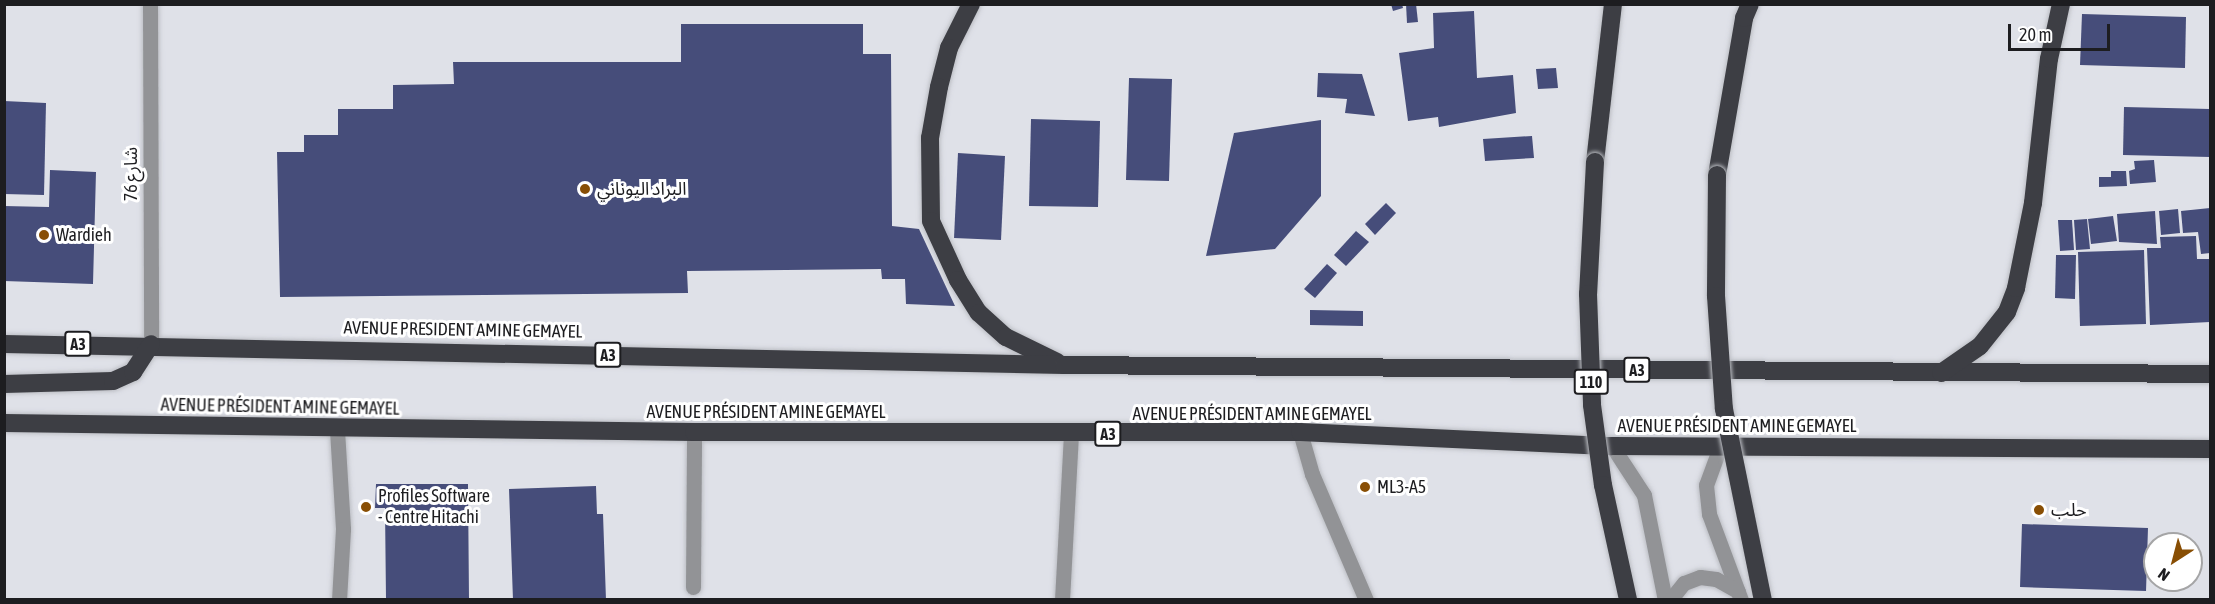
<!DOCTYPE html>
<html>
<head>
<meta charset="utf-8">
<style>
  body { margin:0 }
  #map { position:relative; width:2215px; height:604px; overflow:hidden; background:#dfe1e8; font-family:"Asap Condensed","Noto Sans Arabic",sans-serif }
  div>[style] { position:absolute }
  .building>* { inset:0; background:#464d7a }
  .roads { filter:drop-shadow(0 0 2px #bcbec4) drop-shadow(0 0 2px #bcbec4) }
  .minor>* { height:15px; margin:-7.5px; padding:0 7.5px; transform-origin:7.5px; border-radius:7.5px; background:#929396 }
  .highway>* { height:18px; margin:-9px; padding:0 9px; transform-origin:9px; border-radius:9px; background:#3d3e44 }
  .bridges { filter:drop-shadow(0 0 2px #bcbec4) drop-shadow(0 0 2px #bcbec4) }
  .highway-bridge>* { height:18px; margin:-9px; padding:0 9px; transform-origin:9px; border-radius:9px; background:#3d3e44 }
  .dots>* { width:16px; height:16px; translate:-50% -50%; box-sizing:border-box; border:3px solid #fff; border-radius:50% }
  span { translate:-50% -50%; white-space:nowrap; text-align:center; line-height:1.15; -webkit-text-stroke:6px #fff; paint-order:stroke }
  .shield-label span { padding:2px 4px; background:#fff; border:2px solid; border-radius:4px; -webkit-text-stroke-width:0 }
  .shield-label { font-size:16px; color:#1d1d20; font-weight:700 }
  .street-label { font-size:18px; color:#1d1d20 }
  .poi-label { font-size:18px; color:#1d1d20 }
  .left { translate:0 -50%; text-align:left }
  .frame { position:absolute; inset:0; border:6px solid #1d1d20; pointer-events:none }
  .north { position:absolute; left:2143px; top:532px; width:60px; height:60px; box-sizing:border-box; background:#fff; border:2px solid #a5a5a6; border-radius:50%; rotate:216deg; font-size:16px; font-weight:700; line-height:24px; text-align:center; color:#1d1d20 }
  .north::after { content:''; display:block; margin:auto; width:21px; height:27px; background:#884e04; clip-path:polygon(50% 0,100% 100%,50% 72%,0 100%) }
  .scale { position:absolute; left:2008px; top:24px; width:102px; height:27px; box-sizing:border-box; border:3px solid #1d1d20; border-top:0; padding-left:8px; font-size:18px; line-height:21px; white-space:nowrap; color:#1d1d20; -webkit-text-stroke:4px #fff; paint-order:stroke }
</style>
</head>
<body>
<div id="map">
  <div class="building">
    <i style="clip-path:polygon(1391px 4px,1402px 4px,1403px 8px,1393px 11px)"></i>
    <i style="clip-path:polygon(1406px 4px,1416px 4px,1418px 22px,1407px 23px)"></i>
    <i style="clip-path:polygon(1474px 11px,1477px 78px,1513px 75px,1516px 113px,1439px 127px,1438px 117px,1408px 121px,1399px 53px,1434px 48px,1433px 13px)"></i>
    <i style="clip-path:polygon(2082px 14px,2186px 17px,2185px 68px,2080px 65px)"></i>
    <i style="clip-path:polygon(681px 24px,863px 24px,863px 54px,891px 54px,892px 226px,919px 229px,955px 306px,906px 304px,905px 279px,882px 279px,881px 269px,687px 271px,688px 293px,280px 297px,277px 152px,304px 152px,304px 135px,338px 135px,338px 109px,393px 109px,393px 85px,454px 84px,453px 62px,681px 62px)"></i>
    <i style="clip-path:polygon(1556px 68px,1558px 88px,1538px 89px,1536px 69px)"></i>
    <i style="clip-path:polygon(1318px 73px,1362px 74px,1375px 116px,1345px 113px,1347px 99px,1317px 97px)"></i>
    <i style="clip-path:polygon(1129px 78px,1172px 79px,1169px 181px,1126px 180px)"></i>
    <i style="clip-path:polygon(4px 101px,46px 103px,44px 195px,4px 194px)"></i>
    <i style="clip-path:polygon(2124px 107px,2210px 109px,2210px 157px,2123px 155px)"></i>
    <i style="clip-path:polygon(1031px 119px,1100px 121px,1098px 207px,1029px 206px)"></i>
    <i style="clip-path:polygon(1321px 120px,1321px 196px,1275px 249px,1206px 256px,1234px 133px)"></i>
    <i style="clip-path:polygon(1532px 136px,1534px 158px,1485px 161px,1483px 139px)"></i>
    <i style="clip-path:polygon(958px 153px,1005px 156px,1001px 240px,954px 238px)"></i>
    <i style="clip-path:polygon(2154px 160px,2156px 182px,2130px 184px,2129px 171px,2135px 169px,2134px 161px)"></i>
    <i style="clip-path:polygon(50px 170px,96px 172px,93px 284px,4px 281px,4px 206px,49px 207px)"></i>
    <i style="clip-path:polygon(2111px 171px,2126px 171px,2127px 186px,2099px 187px,2099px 177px,2111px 177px)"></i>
    <i style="clip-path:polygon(1386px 203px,1396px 213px,1375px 235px,1365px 224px)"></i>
    <i style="clip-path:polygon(2210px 208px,2210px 253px,2201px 254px,2198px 232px,2183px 233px,2181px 211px)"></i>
    <i style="clip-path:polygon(2178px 209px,2180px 233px,2161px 235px,2159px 211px)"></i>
    <i style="clip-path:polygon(2155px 211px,2157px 244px,2119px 242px,2117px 214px)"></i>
    <i style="clip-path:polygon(2113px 216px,2117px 241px,2091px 244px,2088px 219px)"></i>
    <i style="clip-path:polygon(2087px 219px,2090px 249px,2076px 250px,2074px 220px)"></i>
    <i style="clip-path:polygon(2058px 220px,2072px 220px,2074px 250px,2060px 251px)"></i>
    <i style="clip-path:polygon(1356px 231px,1369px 242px,1346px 266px,1334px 255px)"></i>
    <i style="clip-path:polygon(2196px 236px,2197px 259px,2210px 259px,2210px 322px,2150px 325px,2147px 248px,2161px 248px,2160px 237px)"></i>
    <i style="clip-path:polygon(2144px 250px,2146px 324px,2080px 326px,2078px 252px)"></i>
    <i style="clip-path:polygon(2056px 255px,2076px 255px,2075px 299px,2055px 298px)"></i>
    <i style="clip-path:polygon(1327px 264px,1337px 273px,1315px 298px,1304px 289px)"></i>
    <i style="clip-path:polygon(1310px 310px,1363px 311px,1363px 326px,1310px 325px)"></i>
    <i style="clip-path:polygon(376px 484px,468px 484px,469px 600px,386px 600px,385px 508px,375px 508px)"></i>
    <i style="clip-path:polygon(596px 486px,597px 514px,603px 514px,606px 600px,513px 600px,509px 489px)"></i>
    <i style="clip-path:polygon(2022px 524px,2148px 528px,2146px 591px,2020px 587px)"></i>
  </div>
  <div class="roads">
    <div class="minor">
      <i style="left:150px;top:4px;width:340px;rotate:89.8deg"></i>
      <i style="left:337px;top:430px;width:99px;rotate:86.5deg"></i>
      <i style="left:343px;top:529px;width:71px;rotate:93.2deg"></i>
      <i style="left:1300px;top:432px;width:44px;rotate:74.1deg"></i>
      <i style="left:1312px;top:474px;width:137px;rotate:66.8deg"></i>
      <i style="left:1612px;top:446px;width:59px;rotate:56.9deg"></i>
      <i style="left:1644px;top:495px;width:107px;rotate:78.7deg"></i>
      <i style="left:1720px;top:447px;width:40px;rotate:110.2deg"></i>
      <i style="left:1706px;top:485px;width:29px;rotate:84deg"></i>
      <i style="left:1709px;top:514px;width:92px;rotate:69.6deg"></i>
      <i style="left:693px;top:587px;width:155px;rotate:-89.6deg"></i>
      <i style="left:1062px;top:600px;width:165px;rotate:-86.9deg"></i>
      <i style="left:1670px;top:600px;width:22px;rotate:-51deg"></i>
      <i style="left:1684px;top:583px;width:17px;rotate:-21deg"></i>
      <i style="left:1700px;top:577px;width:16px;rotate:7deg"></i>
      <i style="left:1716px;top:579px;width:25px;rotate:29deg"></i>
    </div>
    <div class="highway">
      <i style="left:971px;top:4px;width:49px;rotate:116.6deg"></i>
      <i style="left:949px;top:48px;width:40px;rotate:104.4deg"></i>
      <i style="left:939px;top:87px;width:52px;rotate:100deg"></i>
      <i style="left:930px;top:138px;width:83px;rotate:89.3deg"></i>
      <i style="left:931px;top:221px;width:65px;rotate:65.4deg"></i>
      <i style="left:958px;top:280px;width:39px;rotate:58deg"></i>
      <i style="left:979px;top:313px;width:36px;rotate:42deg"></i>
      <i style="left:1006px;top:337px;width:57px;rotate:26.1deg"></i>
      <i style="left:1595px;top:162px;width:159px;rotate:-83.5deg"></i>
      <i style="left:1717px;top:175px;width:159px;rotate:-80.2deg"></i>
      <i style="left:1744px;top:18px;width:15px;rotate:-67deg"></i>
      <i style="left:4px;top:344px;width:1060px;rotate:1.13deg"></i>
      <i style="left:1064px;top:365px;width:1146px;rotate:0.45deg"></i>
      <i style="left:1941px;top:373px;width:47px;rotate:-34.7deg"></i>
      <i style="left:1980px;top:346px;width:43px;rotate:-51.5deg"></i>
      <i style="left:2007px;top:312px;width:26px;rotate:-69deg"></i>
      <i style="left:2016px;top:288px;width:87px;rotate:-78.7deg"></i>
      <i style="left:2033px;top:203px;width:145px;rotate:-83.7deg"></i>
      <i style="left:2049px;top:59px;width:56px;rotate:-77.7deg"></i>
      <i style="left:4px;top:384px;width:109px;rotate:-1.6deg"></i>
      <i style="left:113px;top:381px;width:22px;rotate:-24deg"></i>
      <i style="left:133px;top:372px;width:33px;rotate:-57deg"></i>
      <i style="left:4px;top:423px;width:690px;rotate:0.75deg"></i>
      <i style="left:694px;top:432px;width:606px"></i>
      <i style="left:1300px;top:432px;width:312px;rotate:2.6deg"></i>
      <i style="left:1612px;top:446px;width:598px;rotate:0.29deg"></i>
    </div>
  </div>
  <div class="bridges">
    <div class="highway-bridge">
      <i style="left:1595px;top:162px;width:132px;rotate:93deg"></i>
      <i style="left:1588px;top:294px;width:111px;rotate:87.9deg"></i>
      <i style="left:1592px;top:405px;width:81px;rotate:82.2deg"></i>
      <i style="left:1603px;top:485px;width:118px;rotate:77.7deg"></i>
      <i style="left:1717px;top:175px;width:121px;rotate:90.5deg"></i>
      <i style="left:1716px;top:296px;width:113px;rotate:86deg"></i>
      <i style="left:1724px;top:409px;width:195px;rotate:78.5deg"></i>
    </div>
  </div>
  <div class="dots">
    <i style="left:585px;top:189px;background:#884e04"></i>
    <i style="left:44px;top:235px;background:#884e04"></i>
    <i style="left:1365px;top:487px;background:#884e04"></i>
    <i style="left:366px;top:507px;background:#884e04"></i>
    <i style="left:2039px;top:510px;background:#884e04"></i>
  </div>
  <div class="shield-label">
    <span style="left:78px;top:344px">A3</span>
    <span style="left:608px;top:355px">A3</span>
    <span style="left:1637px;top:370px">A3</span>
    <span style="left:1591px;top:382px">110</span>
    <span style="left:1108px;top:434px">A3</span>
  </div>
  <div class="street-label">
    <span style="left:131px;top:174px;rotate:-90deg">شارع 76</span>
    <span style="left:463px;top:330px;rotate:1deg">AVENUE PRESIDENT AMINE GEMAYEL</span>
    <span style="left:280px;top:407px;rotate:1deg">AVENUE PRÉSIDENT AMINE GEMAYEL</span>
    <span style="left:766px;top:412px">AVENUE PRÉSIDENT AMINE GEMAYEL</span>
    <span style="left:1252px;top:414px">AVENUE PRÉSIDENT AMINE GEMAYEL</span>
    <span style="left:1737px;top:426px">AVENUE PRÉSIDENT AMINE GEMAYEL</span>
  </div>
  <div class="poi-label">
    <span class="left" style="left:597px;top:189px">البراد اليوناني</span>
    <span class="left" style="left:56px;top:235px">Wardieh</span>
    <span class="left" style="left:1377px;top:487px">ML3-A5</span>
    <span class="left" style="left:378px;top:507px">Profiles Software<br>- Centre Hitachi</span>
    <span class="left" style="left:2051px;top:510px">حلب</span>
  </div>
  <div class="frame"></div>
  <div class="north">N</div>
  <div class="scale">20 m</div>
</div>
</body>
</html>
